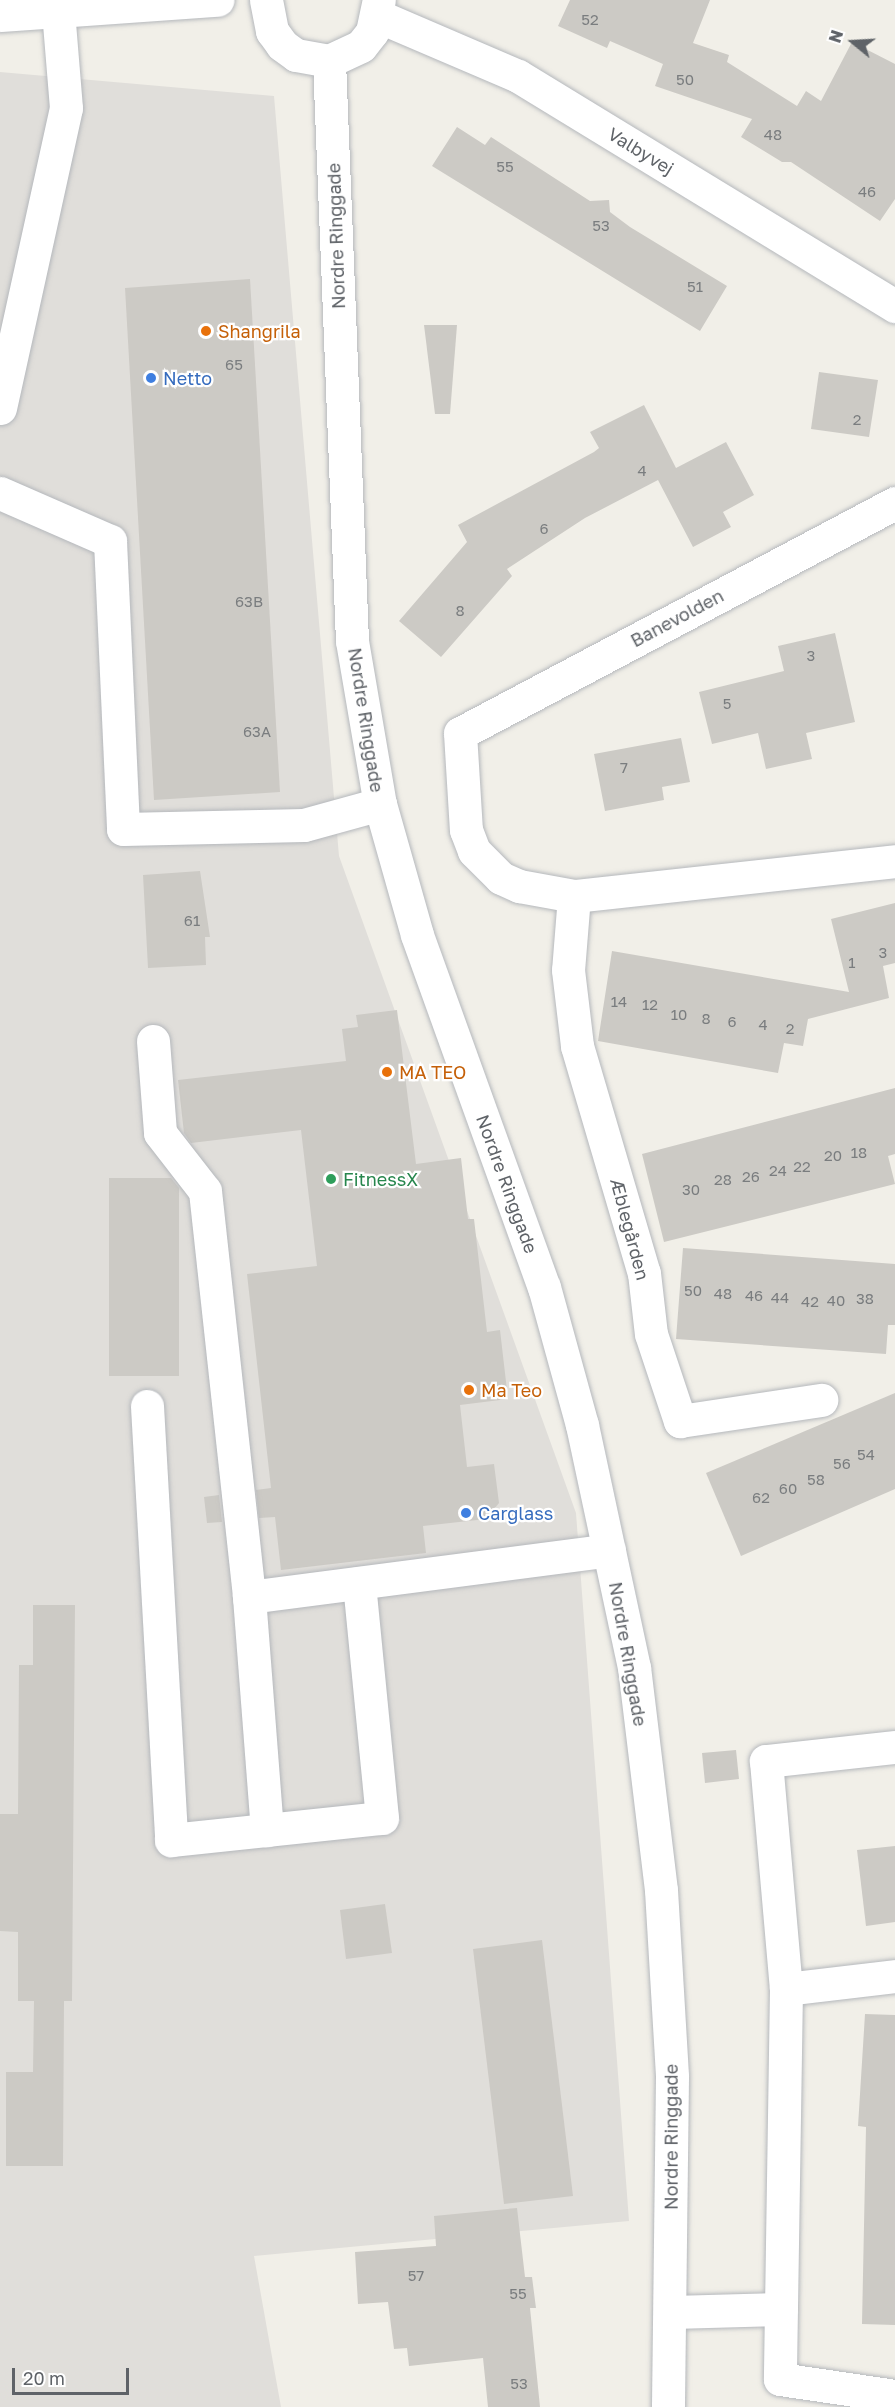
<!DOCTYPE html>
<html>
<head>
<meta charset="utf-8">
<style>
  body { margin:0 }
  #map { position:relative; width:895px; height:2407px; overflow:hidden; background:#f1efe8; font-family:"Golos Text",sans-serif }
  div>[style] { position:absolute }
  .industrial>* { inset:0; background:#e0deda }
  .building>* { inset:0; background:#cccac5 }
  .roads { filter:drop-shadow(0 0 2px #b5b8bc) drop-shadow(0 0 2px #b5b8bc) }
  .minor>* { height:33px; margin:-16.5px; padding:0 16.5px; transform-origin:16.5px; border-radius:16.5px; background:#fff }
  .dots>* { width:16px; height:16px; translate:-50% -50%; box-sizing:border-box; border:3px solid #fff; border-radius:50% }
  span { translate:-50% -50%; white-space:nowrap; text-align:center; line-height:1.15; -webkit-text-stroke:4.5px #fff; paint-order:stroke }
  .number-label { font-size:15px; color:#7a7d7f }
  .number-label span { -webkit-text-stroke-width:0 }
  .street-label { font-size:18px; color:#5f6368 }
  .food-label { font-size:18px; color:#c56008 }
  .left { translate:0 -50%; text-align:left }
  .shop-label { font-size:18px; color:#366cbe }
  .leisure-label { font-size:18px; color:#27864d }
  .north { position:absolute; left:823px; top:12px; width:60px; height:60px; -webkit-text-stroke:4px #fff; paint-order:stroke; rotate:288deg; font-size:16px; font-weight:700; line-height:24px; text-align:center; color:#5f6368 }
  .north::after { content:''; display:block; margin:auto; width:21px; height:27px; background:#5f6368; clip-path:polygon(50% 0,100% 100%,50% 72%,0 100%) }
  .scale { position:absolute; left:12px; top:2368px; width:117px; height:27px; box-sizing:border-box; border:3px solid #5f6368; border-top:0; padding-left:8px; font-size:18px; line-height:21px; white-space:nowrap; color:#5f6368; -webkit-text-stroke:4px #fff; paint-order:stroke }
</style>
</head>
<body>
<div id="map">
  <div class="industrial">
    <i style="clip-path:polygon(0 72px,274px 96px,339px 856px,576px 1513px,629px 2221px,254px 2256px,281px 2407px,0 2407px)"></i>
  </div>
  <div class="building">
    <i style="clip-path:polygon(570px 0,710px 0,693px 43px,729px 55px,727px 62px,797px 106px,806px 91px,821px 101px,852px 42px,895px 64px,895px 199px,880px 221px,791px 162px,782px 162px,741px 137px,752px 119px,655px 86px,663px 64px,610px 41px,607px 48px,558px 26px)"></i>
    <i style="clip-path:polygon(457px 127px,485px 145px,491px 137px,590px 201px,609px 200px,610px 212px,630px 227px,727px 286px,700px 331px,432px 166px)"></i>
    <i style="clip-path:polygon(250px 279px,280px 792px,154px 800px,125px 288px)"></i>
    <i style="clip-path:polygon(424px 325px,457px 325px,450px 414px,435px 414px)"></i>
    <i style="clip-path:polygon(819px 372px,878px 380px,869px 437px,811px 429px)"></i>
    <i style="clip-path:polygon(644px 405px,676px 468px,726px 442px,754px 495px,723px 512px,731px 527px,693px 547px,658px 480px,585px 518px,507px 569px,512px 576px,441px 657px,399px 621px,467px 542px,458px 525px,594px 452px,599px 448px,590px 432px)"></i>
    <i style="clip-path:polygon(835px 633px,855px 722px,806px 733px,812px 759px,766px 769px,758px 733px,712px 744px,699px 692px,784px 671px,778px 646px)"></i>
    <i style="clip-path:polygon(681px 738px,690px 782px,662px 787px,664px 800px,605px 811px,594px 754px)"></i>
    <i style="clip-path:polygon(200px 871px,210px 937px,205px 937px,206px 965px,148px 968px,143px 875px)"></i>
    <i style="clip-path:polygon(895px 903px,895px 963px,883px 966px,889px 998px,808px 1019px,803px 1046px,784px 1043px,778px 1073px,598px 1041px,612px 951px,849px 992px,831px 919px)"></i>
    <i style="clip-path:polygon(397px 1010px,416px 1164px,461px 1158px,468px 1219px,474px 1219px,487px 1332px,500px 1330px,508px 1399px,460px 1405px,467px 1467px,494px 1464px,499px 1503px,486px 1519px,423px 1526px,426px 1553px,281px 1570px,275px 1517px,259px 1518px,256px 1490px,271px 1488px,247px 1274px,317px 1266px,301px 1130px,191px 1143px,184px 1133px,178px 1080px,346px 1061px,342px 1029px,358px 1027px,356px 1015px)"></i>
    <i style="clip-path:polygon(895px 1088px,895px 1154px,888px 1156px,895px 1184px,664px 1242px,642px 1154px)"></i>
    <i style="clip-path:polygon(109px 1178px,171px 1178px,179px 1188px,179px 1376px,109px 1376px)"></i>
    <i style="clip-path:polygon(683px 1248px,895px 1264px,895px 1325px,888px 1325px,886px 1354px,676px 1339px)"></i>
    <i style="clip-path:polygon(895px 1393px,895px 1489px,741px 1556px,706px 1473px)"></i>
    <i style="clip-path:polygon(219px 1495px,222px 1522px,207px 1523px,204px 1497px)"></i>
    <i style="clip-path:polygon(33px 1605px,75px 1605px,72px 2001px,64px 2001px,63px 2166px,6px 2166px,6px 2072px,33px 2072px,34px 2001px,18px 2001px,18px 1932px,0 1931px,0 1814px,18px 1814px,19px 1665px,33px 1665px)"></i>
    <i style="clip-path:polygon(736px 1750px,739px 1779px,705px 1783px,702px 1753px)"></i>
    <i style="clip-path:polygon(895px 1846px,895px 1922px,866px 1926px,857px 1850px)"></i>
    <i style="clip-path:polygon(385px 1904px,392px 1953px,346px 1959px,340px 1910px)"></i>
    <i style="clip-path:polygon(542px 1940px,573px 2196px,504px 2204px,473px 1949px)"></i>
    <i style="clip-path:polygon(865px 2014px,895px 2015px,895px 2325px,862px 2324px,866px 2127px,858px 2126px)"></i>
    <i style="clip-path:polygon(517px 2208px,525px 2277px,532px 2277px,536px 2308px,530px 2308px,540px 2407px,488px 2407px,483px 2358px,409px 2366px,407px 2348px,394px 2349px,388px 2302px,358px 2304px,355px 2252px,436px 2246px,434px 2216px)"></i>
  </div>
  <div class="roads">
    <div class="minor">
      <i style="left:266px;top:0;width:32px;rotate:79deg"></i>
      <i style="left:272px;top:31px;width:17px;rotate:54deg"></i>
      <i style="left:282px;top:45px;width:17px;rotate:36deg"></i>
      <i style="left:296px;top:55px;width:34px;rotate:10deg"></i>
      <i style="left:329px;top:61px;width:35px;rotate:-25deg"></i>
      <i style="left:361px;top:46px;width:18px;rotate:-52deg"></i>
      <i style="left:372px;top:32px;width:33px;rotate:-78deg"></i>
      <i style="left:0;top:15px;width:218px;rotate:-4deg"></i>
      <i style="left:378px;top:16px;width:152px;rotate:23.2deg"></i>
      <i style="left:518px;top:76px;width:442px;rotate:31.4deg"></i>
      <i style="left:329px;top:61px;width:580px;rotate:87.73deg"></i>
      <i style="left:352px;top:641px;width:165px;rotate:80.3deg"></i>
      <i style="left:380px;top:804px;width:136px;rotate:74.2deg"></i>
      <i style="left:417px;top:935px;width:374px;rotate:70.2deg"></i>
      <i style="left:544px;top:1287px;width:143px;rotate:74.6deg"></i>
      <i style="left:582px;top:1425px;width:248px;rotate:77.9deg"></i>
      <i style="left:634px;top:1667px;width:225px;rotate:83.1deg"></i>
      <i style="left:661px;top:1890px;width:187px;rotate:86.6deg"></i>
      <i style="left:672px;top:2077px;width:330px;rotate:90.7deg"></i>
      <i style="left:0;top:408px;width:307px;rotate:-77.6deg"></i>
      <i style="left:66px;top:108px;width:98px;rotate:-94.7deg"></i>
      <i style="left:0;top:493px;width:120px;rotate:23.6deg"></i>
      <i style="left:110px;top:541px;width:288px;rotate:87.4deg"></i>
      <i style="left:123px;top:829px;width:181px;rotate:-1.3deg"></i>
      <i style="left:304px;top:825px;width:79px;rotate:-15.4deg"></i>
      <i style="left:895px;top:503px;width:492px;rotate:152.1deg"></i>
      <i style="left:460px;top:733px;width:97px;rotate:86.5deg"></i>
      <i style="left:466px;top:830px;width:22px;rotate:69deg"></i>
      <i style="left:474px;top:851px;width:38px;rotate:45deg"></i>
      <i style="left:501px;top:878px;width:20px;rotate:24deg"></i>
      <i style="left:519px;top:886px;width:56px;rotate:10.3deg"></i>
      <i style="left:574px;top:896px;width:323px;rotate:-6.2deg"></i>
      <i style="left:574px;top:896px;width:74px;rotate:94.6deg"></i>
      <i style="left:568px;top:970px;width:77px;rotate:83.2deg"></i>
      <i style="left:577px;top:1046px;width:237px;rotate:73.6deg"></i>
      <i style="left:644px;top:1273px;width:61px;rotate:83.5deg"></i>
      <i style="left:651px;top:1334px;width:92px;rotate:71.6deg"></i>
      <i style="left:680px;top:1421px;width:143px;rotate:-8.5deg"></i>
      <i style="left:153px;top:1041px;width:92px;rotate:85.6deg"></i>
      <i style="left:160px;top:1133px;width:73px;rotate:52.2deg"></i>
      <i style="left:205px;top:1191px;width:408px;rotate:83.8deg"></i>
      <i style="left:249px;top:1597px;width:363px;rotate:-7.4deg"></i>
      <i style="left:147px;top:1406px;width:435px;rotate:86.8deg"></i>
      <i style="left:171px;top:1840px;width:212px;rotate:-6deg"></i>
      <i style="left:382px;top:1818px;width:236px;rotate:-95.6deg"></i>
      <i style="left:249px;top:1597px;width:234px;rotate:85.6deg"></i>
      <i style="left:895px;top:1747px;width:130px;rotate:173.8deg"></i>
      <i style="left:766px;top:1761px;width:229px;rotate:85deg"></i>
      <i style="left:786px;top:1989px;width:390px;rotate:90.9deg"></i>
      <i style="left:780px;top:2379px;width:116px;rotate:8.4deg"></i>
      <i style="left:786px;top:1989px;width:110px;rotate:-6.8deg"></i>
      <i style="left:671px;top:2312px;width:110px;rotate:-1.6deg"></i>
    </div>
  </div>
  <div class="dots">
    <i style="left:206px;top:331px;background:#e8710a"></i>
    <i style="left:151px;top:378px;background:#3f7fe0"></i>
    <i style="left:387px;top:1072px;background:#e8710a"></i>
    <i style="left:331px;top:1179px;background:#2e9e5b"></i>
    <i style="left:469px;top:1390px;background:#e8710a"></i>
    <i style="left:466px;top:1513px;background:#3f7fe0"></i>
  </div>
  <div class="number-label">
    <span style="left:590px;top:20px">52</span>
    <span style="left:685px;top:80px">50</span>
    <span style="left:773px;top:135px">48</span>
    <span style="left:505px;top:167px">55</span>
    <span style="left:867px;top:192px">46</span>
    <span style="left:601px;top:226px">53</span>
    <span style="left:695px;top:287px">51</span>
    <span style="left:234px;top:365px">65</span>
    <span style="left:857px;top:420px">2</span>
    <span style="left:642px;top:471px">4</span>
    <span style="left:544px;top:529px">6</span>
    <span style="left:249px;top:602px">63B</span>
    <span style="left:460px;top:611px">8</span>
    <span style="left:811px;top:656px">3</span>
    <span style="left:727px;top:704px">5</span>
    <span style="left:257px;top:732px">63A</span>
    <span style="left:624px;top:768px">7</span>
    <span style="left:192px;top:921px">61</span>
    <span style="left:883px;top:953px">3</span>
    <span style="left:852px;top:963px">1</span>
    <span style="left:619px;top:1002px">14</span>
    <span style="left:650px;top:1005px">12</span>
    <span style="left:679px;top:1015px">10</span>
    <span style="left:706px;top:1019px">8</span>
    <span style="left:732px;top:1022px">6</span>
    <span style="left:763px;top:1025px">4</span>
    <span style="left:790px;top:1029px">2</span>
    <span style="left:859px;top:1153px">18</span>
    <span style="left:833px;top:1156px">20</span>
    <span style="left:802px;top:1167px">22</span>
    <span style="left:778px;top:1171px">24</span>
    <span style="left:751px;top:1177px">26</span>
    <span style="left:723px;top:1180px">28</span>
    <span style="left:691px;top:1190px">30</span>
    <span style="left:693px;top:1291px">50</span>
    <span style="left:723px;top:1294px">48</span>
    <span style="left:754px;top:1296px">46</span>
    <span style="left:780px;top:1298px">44</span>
    <span style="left:865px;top:1299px">38</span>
    <span style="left:836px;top:1301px">40</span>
    <span style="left:810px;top:1302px">42</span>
    <span style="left:866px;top:1455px">54</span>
    <span style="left:842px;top:1464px">56</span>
    <span style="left:816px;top:1480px">58</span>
    <span style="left:788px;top:1489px">60</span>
    <span style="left:761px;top:1498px">62</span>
    <span style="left:416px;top:2276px">57</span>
    <span style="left:518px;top:2294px">55</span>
    <span style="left:519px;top:2384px">53</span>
  </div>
  <div class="street-label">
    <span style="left:641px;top:151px;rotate:31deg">Valbyvej</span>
    <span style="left:336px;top:236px;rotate:-92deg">Nordre Ringgade</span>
    <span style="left:677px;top:618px;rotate:-28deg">Banevolden</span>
    <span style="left:366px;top:720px;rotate:81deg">Nordre Ringgade</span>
    <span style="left:507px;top:1184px;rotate:70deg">Nordre Ringgade</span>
    <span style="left:630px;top:1229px;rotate:75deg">Æblegården</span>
    <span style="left:628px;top:1654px;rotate:80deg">Nordre Ringgade</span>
    <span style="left:671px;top:2137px;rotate:-90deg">Nordre Ringgade</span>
  </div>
  <div class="food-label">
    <span class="left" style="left:218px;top:331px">Shangrila</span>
    <span class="left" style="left:399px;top:1072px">MA TEO</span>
    <span class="left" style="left:481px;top:1390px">Ma Teo</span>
  </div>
  <div class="shop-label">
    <span class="left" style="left:163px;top:378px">Netto</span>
    <span class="left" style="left:478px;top:1513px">Carglass</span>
  </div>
  <div class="leisure-label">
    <span class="left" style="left:343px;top:1179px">FitnessX</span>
  </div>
  <div class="north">N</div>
  <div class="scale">20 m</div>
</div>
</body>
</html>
